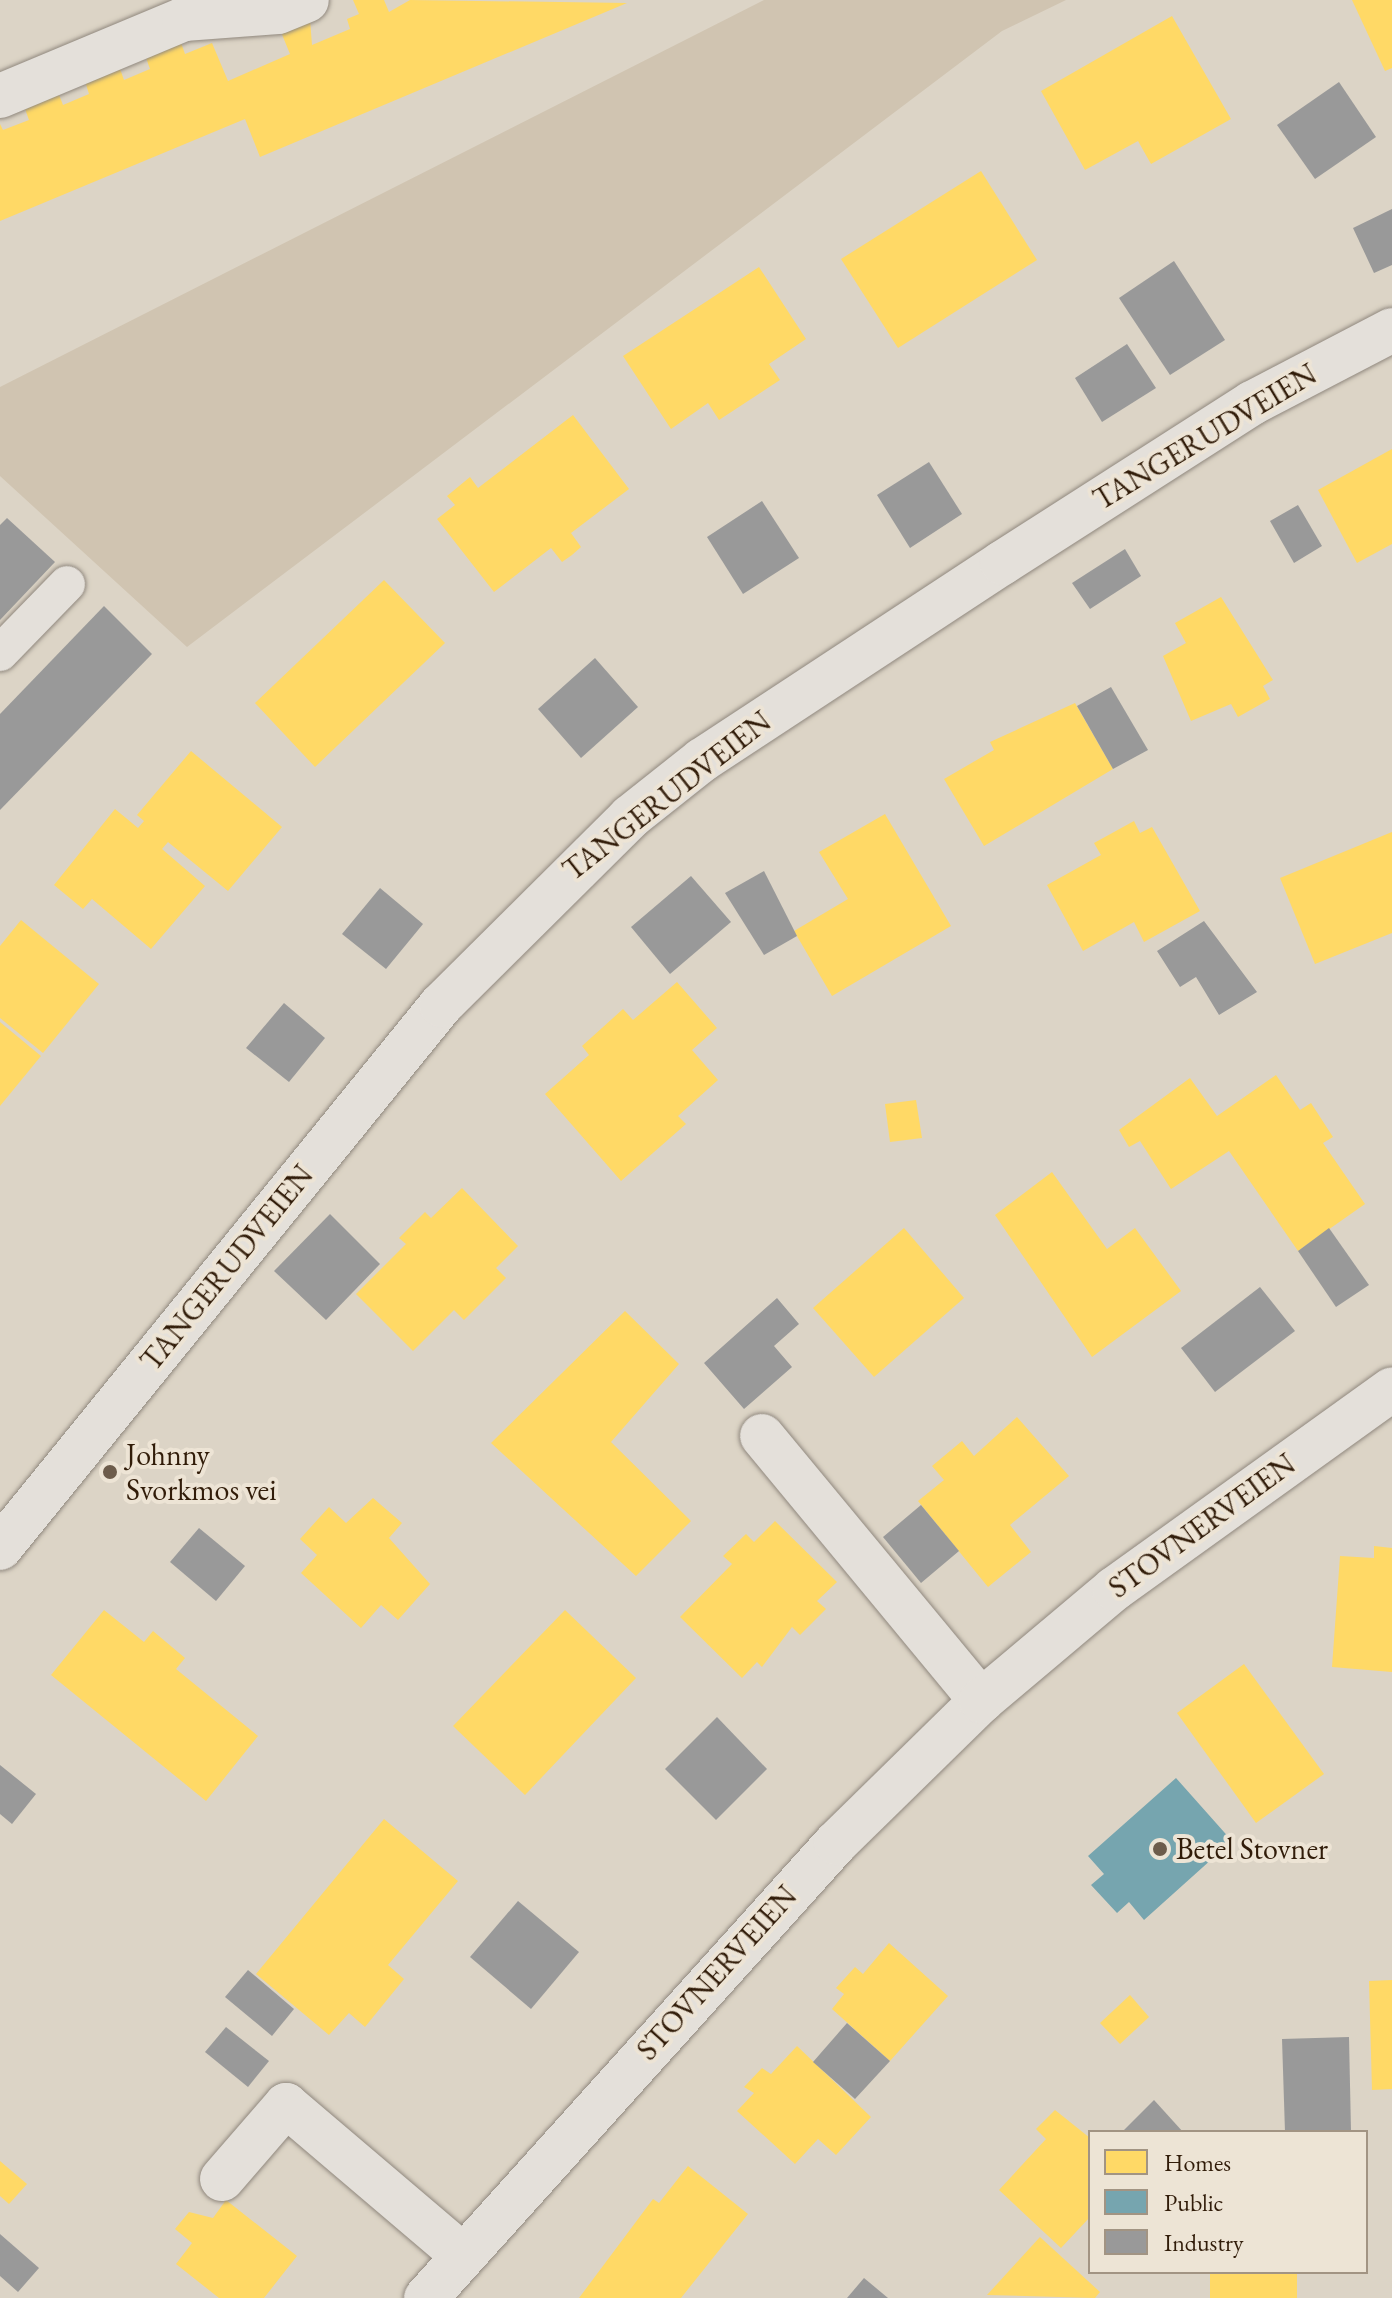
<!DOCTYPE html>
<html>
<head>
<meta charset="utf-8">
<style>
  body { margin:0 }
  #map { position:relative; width:1392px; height:2298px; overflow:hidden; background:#dcd4c6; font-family:"EB Garamond",serif }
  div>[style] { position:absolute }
  .green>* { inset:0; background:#d0c4b1 }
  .homes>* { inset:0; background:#ffd966 }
  .public>* { inset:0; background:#76a5af }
  .industry>* { inset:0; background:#999 }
  .roads { filter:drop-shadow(0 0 2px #90887e) drop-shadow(0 0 2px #90887e) }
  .lane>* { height:36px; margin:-18px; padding:0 18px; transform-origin:18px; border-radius:18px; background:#e4e0da }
  .street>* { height:44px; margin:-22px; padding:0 22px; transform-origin:22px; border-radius:22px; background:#e4e0da }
  .secondary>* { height:44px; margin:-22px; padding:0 22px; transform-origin:22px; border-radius:22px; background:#e4e0da }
  .dots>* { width:22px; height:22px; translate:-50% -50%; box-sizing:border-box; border:4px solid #ede4d5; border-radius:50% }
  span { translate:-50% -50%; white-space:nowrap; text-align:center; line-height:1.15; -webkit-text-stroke:8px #ede4d5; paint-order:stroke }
  .street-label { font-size:30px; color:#311c09 }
  .poi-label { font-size:30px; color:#311c09 }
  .left { translate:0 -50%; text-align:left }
  .legend { position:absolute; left:1088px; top:2130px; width:280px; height:144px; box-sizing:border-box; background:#ede4d5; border:2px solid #a29483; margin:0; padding:10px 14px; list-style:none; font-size:24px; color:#311c09 }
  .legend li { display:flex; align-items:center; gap:16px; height:40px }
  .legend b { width:40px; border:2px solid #a29483 }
</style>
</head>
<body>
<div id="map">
  <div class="green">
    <i style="clip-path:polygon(764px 0,1066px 0,1002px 31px,187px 647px,0 476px,0 387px)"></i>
  </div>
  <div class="homes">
    <i style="clip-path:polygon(353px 0,384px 0,389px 12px,410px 0,627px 3px,260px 157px,245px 119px,0 221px,0 124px,3px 130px,29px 120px,24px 106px,58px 92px,63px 105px,89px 94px,85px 81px,119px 66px,124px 80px,150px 69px,145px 55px,180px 40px,185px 54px,212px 43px,228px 81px,290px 54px,281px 32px,310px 19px,312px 45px,350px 29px,347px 19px,359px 14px)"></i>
    <i style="clip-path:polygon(1352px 0,1392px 0,1392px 68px,1385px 71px)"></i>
    <i style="clip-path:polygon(1172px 16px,1231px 119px,1151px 164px,1138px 141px,1085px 170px,1041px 91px)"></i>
    <i style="clip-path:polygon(981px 171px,1037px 260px,898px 348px,841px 259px)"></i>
    <i style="clip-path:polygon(759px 267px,806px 339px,769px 364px,780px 380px,719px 420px,708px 403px,671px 429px,623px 356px)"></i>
    <i style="clip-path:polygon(573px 415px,629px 489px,571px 533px,581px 547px,572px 555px,562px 562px,551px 548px,494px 592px,437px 519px,455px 505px,447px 496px,470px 477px,478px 488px)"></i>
    <i style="clip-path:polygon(1392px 449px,1392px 544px,1357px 563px,1318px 490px)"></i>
    <i style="clip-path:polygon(384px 580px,445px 643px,315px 767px,255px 703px)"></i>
    <i style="clip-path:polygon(1221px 597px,1273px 680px,1263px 686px,1270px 699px,1238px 717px,1231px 704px,1191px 721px,1163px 656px,1186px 643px,1175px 623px)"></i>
    <i style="clip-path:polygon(1075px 703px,1113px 769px,984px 846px,944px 779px,994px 750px,990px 742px)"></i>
    <i style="clip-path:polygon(191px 751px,282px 827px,228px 891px,168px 842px,162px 849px,205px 886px,151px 949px,92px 899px,83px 909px,54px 885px,115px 809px,138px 828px,144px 821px,137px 815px)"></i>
    <i style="clip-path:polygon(885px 814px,951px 926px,832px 996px,794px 931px,848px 899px,819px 852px)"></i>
    <i style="clip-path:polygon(1134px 821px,1140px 833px,1152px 827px,1200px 911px,1144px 942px,1134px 922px,1083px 951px,1047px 885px,1101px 855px,1094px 843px)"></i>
    <i style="clip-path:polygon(1392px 832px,1392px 933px,1315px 964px,1280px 878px)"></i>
    <i style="clip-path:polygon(21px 920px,99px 984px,43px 1053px,0 1018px,0 946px)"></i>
    <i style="clip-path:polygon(677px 982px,717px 1028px,692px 1050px,718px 1080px,678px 1116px,686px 1124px,621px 1181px,545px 1094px,589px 1055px,582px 1046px,623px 1009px,633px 1020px)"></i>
    <i style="clip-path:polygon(0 1022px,41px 1056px,0 1106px)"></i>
    <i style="clip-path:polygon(1276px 1075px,1300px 1110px,1311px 1103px,1333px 1137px,1323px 1143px,1365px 1204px,1298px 1251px,1229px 1151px,1171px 1189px,1140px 1141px,1129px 1147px,1119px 1130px,1190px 1078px,1217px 1116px)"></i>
    <i style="clip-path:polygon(916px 1100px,922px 1138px,890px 1142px,885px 1104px)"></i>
    <i style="clip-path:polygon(1052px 1172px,1107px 1249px,1135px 1228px,1181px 1291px,1092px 1357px,995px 1215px)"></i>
    <i style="clip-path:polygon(462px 1188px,518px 1246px,496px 1268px,506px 1278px,464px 1320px,454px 1310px,413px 1351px,356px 1294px,406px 1244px,399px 1238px,425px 1212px,431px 1218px)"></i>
    <i style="clip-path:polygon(904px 1228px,964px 1298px,874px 1377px,813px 1308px)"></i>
    <i style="clip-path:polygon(625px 1311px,679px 1364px,611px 1442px,691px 1521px,636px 1576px,491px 1443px)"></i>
    <i style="clip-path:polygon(1017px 1417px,1069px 1476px,1010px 1525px,1031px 1552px,988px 1587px,918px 1501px,944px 1480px,932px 1466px,962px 1441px,974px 1456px)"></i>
    <i style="clip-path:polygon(373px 1498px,402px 1523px,389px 1538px,430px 1584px,398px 1620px,381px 1605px,361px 1628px,301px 1573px,317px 1555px,300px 1539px,329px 1507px,346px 1523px)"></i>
    <i style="clip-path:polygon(775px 1521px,837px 1582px,817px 1601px,826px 1609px,800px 1635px,792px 1627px,762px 1667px,757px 1662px,742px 1678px,680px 1617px,732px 1564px,723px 1556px,746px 1534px,754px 1542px)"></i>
    <i style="clip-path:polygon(1374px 1546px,1392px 1548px,1392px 1672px,1332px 1667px,1340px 1556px,1374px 1558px)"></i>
    <i style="clip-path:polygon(104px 1610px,144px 1642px,153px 1631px,185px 1658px,176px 1669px,258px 1736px,206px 1801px,51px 1675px)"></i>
    <i style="clip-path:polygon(565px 1610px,636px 1678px,525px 1795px,453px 1726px)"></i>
    <i style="clip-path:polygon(1244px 1664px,1324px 1774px,1256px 1823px,1177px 1713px)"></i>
    <i style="clip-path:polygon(384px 1819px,458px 1881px,388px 1965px,404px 1979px,365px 2027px,349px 2013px,329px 2035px,256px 1974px)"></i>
    <i style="clip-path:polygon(889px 1943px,948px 1996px,890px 2061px,832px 2009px,844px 1994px,836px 1988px,855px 1967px,863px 1974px)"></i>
    <i style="clip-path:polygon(1392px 1980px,1392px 2089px,1372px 2090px,1369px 1981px)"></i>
    <i style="clip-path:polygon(1130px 1995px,1149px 2017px,1120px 2044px,1100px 2023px)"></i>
    <i style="clip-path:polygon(797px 2046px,871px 2117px,836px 2155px,818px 2139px,795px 2164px,737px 2111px,754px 2093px,744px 2087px,762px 2068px,771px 2074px)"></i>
    <i style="clip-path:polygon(1055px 2110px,1090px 2138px,1090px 2217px,1061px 2248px,999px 2190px,1046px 2139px,1036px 2129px)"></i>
    <i style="clip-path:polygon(0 2161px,27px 2184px,9px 2204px,0 2196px)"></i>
    <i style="clip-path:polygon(688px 2166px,748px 2214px,681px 2298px,579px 2298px,653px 2199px,659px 2203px)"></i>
    <i style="clip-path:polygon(226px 2200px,297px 2256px,264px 2298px,219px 2298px,176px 2264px,192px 2243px,175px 2229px,189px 2212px,213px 2218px)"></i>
    <i style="clip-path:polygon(1040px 2237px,1100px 2292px,1095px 2298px,987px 2295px)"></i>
    <i style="clip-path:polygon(1210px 2272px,1297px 2272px,1297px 2298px,1210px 2298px)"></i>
  </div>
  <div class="public">
    <i style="clip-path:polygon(1176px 1778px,1232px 1841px,1144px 1920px,1129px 1902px,1117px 1913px,1091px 1885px,1104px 1874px,1088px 1856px)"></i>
  </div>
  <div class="industry">
    <i style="clip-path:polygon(1339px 82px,1376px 137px,1315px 179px,1277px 125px)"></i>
    <i style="clip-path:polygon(1392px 209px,1392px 265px,1374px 273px,1353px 228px)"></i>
    <i style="clip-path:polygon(1174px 261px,1225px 340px,1170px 375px,1119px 298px)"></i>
    <i style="clip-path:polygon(1127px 344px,1156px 388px,1102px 422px,1075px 378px)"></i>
    <i style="clip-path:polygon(929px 462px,962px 514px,910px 548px,877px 495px)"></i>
    <i style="clip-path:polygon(762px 501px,799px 558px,743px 594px,707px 537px)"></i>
    <i style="clip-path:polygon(1298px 505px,1322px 546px,1294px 563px,1270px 521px)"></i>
    <i style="clip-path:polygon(7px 518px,55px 562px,0 620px,0 525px)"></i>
    <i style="clip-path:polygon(1125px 549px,1141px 576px,1090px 609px,1072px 583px)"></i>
    <i style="clip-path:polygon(104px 606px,152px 654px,0 810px,0 714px)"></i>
    <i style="clip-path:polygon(595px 658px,638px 707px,581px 758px,538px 709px)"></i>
    <i style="clip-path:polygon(1111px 687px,1148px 750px,1113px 769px,1077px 706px)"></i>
    <i style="clip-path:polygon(764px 871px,797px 936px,764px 955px,725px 893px)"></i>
    <i style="clip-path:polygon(691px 876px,731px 922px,670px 974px,631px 927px)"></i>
    <i style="clip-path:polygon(380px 888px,423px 924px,386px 969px,342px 934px)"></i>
    <i style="clip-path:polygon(1204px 921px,1257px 992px,1219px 1015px,1196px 977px,1180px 987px,1157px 951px)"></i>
    <i style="clip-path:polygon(284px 1003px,325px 1038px,289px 1082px,246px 1048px)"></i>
    <i style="clip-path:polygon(330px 1214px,380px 1264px,326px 1320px,274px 1271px)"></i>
    <i style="clip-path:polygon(1329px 1228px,1369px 1285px,1336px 1307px,1298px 1251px)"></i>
    <i style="clip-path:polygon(1260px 1287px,1295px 1331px,1215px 1392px,1181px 1348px)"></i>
    <i style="clip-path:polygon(777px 1298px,799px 1324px,774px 1346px,792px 1367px,744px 1409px,704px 1363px)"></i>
    <i style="clip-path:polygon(921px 1505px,959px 1551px,921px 1583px,883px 1537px)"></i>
    <i style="clip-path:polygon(199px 1528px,245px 1566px,216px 1601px,170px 1562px)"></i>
    <i style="clip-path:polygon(717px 1717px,767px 1769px,716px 1820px,665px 1769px)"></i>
    <i style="clip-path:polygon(0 1765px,36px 1794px,12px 1824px,0 1814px)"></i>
    <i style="clip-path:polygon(518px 1901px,579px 1952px,531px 2009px,470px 1957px)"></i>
    <i style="clip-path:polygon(248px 1970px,294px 2009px,272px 2036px,225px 1997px)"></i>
    <i style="clip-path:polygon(847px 2023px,890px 2061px,855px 2099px,813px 2062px)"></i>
    <i style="clip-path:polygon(226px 2027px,269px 2061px,248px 2087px,205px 2052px)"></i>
    <i style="clip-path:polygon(1349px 2037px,1351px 2132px,1285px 2132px,1282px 2039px)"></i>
    <i style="clip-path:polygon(1154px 2100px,1183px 2132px,1122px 2132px)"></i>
    <i style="clip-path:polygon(0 2234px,39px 2268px,18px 2292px,0 2276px)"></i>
    <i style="clip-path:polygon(864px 2278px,888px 2298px,847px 2298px)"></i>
  </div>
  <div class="roads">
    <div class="lane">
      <i style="left:0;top:653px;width:96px;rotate:-45.8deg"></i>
    </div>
    <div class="street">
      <i style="left:0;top:96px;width:199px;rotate:-22.7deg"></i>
      <i style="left:184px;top:19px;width:94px;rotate:-4.3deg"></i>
      <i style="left:278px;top:12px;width:31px;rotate:-22deg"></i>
      <i style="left:762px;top:1436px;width:344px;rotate:50.4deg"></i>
      <i style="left:222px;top:2179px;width:98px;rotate:-49.1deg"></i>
      <i style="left:286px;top:2105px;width:230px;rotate:40.4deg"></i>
      <i style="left:426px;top:2298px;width:612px;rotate:-47.98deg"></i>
      <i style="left:836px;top:1843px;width:203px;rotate:-44.4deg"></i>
      <i style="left:981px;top:1701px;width:174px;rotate:-40.1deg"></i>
      <i style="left:1114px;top:1589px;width:342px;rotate:-35.7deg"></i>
    </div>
    <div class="secondary">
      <i style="left:0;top:1548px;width:700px;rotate:-50.92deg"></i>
      <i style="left:441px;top:1005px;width:267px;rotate:-44.8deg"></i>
      <i style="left:630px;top:817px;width:92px;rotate:-38.4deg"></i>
      <i style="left:702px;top:760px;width:359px;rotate:-33.3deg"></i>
      <i style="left:1002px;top:563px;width:297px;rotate:-32.6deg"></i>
      <i style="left:1252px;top:403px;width:158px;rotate:-27.5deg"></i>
    </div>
  </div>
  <div class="dots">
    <i style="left:110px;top:1472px;background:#6d5c4b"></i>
    <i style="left:1160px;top:1849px;background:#6d5c4b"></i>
  </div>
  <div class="street-label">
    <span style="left:1205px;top:437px;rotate:-31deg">TANGERUDVEIEN</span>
    <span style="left:667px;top:796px;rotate:-38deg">TANGERUDVEIEN</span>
    <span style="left:227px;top:1268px;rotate:-51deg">TANGERUDVEIEN</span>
    <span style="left:1202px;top:1526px;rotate:-36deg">STOVNERVEIEN</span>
    <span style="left:717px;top:1973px;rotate:-48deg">STOVNERVEIEN</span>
  </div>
  <div class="poi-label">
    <span class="left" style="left:126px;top:1472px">Johnny<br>Svorkmos vei</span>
    <span class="left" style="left:1176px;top:1849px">Betel Stovner</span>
  </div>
  <ul class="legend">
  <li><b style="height:22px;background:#ffd966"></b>Homes</li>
  <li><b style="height:22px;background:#76a5af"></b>Public</li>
  <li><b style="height:22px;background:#999"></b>Industry</li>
  </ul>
</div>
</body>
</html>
